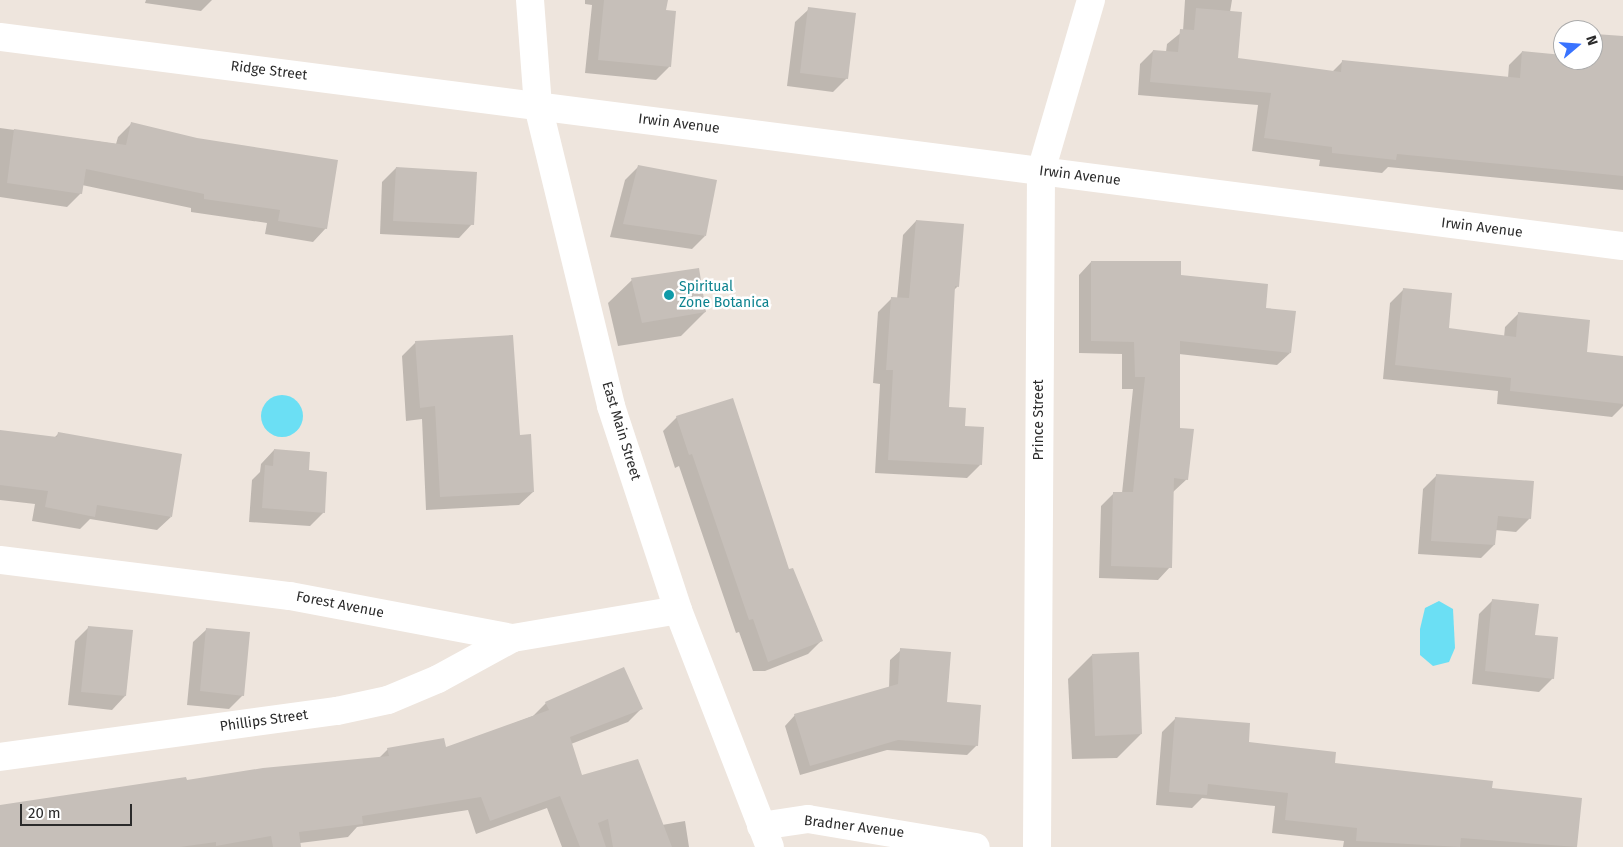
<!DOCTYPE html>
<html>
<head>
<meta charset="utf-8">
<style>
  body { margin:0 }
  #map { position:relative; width:1623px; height:847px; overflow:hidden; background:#eee5dd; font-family:"Fira Sans",sans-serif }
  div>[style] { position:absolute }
  .water>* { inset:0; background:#6bdff4 }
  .round { border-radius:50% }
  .shadow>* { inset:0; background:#0003 }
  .building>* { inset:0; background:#c6bfb9 }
  .minor>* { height:28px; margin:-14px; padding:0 14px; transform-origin:14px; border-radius:14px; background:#fff }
  .secondary>* { height:28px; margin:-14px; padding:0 14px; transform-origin:14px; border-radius:14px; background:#fff }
  .dots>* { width:14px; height:14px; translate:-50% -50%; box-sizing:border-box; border:2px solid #fff; border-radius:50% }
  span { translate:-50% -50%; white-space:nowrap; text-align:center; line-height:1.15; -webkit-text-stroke:5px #fff; paint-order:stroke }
  .street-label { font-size:14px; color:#2b2b2b }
  .culture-label { font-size:14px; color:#0d838f }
  .left { translate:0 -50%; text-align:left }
  .north { position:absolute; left:1553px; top:20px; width:50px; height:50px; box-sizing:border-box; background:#fff; border:1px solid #aaa; border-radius:50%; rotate:72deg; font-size:14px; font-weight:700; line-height:20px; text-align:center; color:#2b2b2b }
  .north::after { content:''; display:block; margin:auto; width:18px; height:22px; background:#3973ff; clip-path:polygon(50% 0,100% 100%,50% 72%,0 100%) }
  .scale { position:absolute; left:20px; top:804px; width:112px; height:22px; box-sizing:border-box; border:2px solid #2b2b2b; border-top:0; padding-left:6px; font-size:15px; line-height:18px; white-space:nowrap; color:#2b2b2b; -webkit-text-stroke:4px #fff; paint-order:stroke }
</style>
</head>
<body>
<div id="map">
  <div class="water">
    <i class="round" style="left:261px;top:395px;width:42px;height:42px"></i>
    <i style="clip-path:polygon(1439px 601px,1453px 609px,1455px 648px,1449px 662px,1433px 666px,1420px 655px,1420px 629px,1425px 608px)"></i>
  </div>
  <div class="shadow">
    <i style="clip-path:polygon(146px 0,212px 0,201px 11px,145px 3px)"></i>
    <i style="clip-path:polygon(585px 0,667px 0,665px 11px,675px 12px,669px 67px,656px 80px,585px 73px,592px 5px,585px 4px)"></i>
    <i style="clip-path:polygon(1185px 0,1232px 0,1230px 12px,1237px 59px,1332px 72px,1342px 62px,1508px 78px,1509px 65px,1522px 52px,1563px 56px,1563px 60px,1593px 60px,1596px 35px,1623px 37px,1623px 190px,1388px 167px,1382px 173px,1319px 166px,1320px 160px,1252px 151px,1258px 105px,1138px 95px,1140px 64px,1153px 51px,1166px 52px,1167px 44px,1183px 31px)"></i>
    <i style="clip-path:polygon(809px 9px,847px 78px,833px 92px,787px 86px,795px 22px)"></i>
    <i style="clip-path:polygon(131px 124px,326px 228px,313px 242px,265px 234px,267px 223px,191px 212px,191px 208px,82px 185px,81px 193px,67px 207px,0 197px,0 128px,116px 144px,118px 137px)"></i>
    <i style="clip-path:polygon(639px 166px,705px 236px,692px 249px,610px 237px,625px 180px)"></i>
    <i style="clip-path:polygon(396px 168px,472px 224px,459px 238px,380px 234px,382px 182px)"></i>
    <i style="clip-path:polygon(916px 221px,958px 286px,953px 291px,947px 409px,964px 427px,980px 465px,967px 478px,875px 473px,880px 384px,873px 383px,878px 312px,892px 298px,897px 299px,903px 235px)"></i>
    <i style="clip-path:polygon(1091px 262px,1179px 276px,1264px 309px,1290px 353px,1277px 365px,1179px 354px,1178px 429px,1187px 479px,1173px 492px,1170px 567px,1158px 580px,1099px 578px,1101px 506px,1114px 493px,1122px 493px,1133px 389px,1122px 389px,1122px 354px,1079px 353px,1079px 275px)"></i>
    <i style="clip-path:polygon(632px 280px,705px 312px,681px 336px,618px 346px,608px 303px)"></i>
    <i style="clip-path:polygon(1404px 289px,1447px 329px,1504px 337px,1505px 327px,1519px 313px,1585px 353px,1623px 357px,1623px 406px,1612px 417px,1497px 404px,1498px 391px,1383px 379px,1390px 303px)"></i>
    <i style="clip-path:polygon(416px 342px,518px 436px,533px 492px,519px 505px,426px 510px,422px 419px,406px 421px,402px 356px)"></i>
    <i style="clip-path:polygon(677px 417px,789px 570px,821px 641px,808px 654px,765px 671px,753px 671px,739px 632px,736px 633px,679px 466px,675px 468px,663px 431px)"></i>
    <i style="clip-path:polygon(0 432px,54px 438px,58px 434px,171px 517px,157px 530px,90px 519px,80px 529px,32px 521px,35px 504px,0 500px)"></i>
    <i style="clip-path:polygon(274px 450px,308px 471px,324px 512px,310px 526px,249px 522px,252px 480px,260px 472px,261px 464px)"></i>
    <i style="clip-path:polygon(1437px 475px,1530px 518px,1516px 532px,1495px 530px,1494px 545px,1481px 558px,1418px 554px,1423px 489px)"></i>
    <i style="clip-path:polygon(1493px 600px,1534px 636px,1553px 678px,1539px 692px,1472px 684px,1479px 614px)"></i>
    <i style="clip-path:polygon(89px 627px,132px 631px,125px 696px,112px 710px,68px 705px,75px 641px)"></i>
    <i style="clip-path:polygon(207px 629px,243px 695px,229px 709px,187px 705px,193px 642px)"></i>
    <i style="clip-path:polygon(901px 650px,977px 745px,967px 755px,887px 750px,800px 775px,785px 726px,795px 715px,889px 688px,890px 660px)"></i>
    <i style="clip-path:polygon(1092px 655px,1141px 734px,1117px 758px,1072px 759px,1068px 679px)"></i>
    <i style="clip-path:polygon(546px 703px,641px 709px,628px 722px,571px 744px,582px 777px,662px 825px,685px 821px,689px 847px,562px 847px,547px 808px,476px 834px,468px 810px,357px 827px,348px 837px,300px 843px,300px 847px,0 847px,0 806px,379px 758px,388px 749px,445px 749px,533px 716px)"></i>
    <i style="clip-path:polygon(1176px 718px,1247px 744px,1334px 764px,1491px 789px,1581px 799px,1576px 847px,1343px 847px,1344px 841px,1272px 833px,1275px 806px,1202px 798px,1192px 808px,1156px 805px,1162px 732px)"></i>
  </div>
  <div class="building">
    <i style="clip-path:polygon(604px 0,668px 0,666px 10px,676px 11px,671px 67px,598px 60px)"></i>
    <i style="clip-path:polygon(808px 7px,856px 13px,848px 79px,800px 73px)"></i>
    <i style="clip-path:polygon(1196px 8px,1242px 12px,1238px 58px,1341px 72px,1342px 60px,1520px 78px,1522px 51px,1563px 55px,1563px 60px,1593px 60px,1595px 34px,1623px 36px,1623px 176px,1397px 154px,1396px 160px,1332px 153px,1332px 147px,1264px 138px,1271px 93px,1150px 82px,1153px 50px,1178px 52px,1180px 29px,1194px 30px)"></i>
    <i style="clip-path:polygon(131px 122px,197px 138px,338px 160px,327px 229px,278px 221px,280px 210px,204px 199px,204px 194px,86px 169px,82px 194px,7px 183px,14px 129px,126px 145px)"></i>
    <i style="clip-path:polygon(638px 165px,717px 180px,706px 236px,623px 224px)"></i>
    <i style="clip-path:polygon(396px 167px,477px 172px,474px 225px,393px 221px)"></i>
    <i style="clip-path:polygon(916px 220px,964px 224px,959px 287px,955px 286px,949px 407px,966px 408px,965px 426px,984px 427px,982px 465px,888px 460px,893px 370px,886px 370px,891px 297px,909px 298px)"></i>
    <i style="clip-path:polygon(1091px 261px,1181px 261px,1181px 275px,1268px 284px,1266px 308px,1296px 311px,1291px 353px,1180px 341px,1180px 428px,1194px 429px,1188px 480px,1174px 478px,1172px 568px,1111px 566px,1113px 492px,1133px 492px,1145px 377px,1135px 377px,1134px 342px,1091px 341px)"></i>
    <i style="clip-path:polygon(699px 268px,706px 312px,642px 323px,631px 278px)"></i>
    <i style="clip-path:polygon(1403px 288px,1452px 293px,1449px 328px,1516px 337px,1518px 312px,1590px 320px,1587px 352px,1623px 356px,1623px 404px,1510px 391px,1511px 378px,1395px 365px)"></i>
    <i style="clip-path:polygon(513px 335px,520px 435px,531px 434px,534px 492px,440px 497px,435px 406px,420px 408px,415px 341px)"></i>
    <i style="clip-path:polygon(733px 398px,789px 569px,793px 568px,823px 641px,768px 662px,753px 619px,749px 620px,692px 454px,689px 455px,676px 416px)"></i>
    <i style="clip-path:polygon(0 430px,57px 437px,58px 432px,182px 454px,172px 517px,97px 505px,95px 517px,45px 507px,48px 491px,0 485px)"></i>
    <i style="clip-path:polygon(274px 449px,310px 452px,309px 470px,327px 472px,325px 513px,262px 508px,265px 465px,273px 466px)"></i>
    <i style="clip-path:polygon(1436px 474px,1534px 481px,1531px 519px,1498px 516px,1495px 545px,1431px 541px)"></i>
    <i style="clip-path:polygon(1492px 599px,1539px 604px,1535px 635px,1558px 637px,1554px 679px,1485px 671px)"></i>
    <i style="clip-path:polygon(88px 626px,133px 630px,126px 696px,81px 692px)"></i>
    <i style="clip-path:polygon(206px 628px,250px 632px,244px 696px,200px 691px)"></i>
    <i style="clip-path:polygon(900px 648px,951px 652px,947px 702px,981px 705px,978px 746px,898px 740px,810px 766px,794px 714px,898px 684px)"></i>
    <i style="clip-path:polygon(1139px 652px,1142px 734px,1095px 736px,1092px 654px)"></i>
    <i style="clip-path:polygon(624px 667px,643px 709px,570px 737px,582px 775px,638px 759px,672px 847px,613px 847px,608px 819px,598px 823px,606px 847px,580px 847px,560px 796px,490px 821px,481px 797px,362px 816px,363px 824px,299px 832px,301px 847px,273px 847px,271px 836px,216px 846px,216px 842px,180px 847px,0 847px,0 805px,186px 777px,187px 780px,263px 768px,389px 756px,387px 748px,444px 738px,446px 747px,549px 710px,545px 702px)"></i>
    <i style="clip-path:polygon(1175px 717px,1250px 723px,1249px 742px,1336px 752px,1335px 763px,1493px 781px,1492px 788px,1582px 798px,1577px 847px,1461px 838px,1460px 847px,1356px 841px,1357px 828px,1285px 820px,1288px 793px,1208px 784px,1207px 795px,1169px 792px)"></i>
  </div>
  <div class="minor">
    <i style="left:0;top:37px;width:1636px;rotate:7.34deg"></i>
    <i style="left:0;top:560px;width:292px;rotate:7.1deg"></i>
    <i style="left:290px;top:596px;width:227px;rotate:10.7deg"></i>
    <i style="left:513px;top:638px;width:167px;rotate:-9.6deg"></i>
    <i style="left:0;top:757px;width:340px;rotate:-7.8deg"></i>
    <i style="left:337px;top:711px;width:52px;rotate:-12.2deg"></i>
    <i style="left:388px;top:700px;width:54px;rotate:-22.8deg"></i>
    <i style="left:438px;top:679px;width:85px;rotate:-28.7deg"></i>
    <i style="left:761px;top:826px;width:48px;rotate:-8.5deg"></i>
    <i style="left:808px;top:819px;width:170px;rotate:9.5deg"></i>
    <i style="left:1037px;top:847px;width:676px;rotate:-89.66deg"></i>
    <i style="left:1041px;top:171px;width:178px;rotate:-73.7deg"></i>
  </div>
  <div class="secondary">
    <i style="left:530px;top:0;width:106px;rotate:85.7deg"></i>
    <i style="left:538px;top:106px;width:309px;rotate:76.3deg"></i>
    <i style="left:611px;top:406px;width:215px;rotate:71.8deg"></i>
    <i style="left:678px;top:610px;width:254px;rotate:68.8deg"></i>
  </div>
  <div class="dots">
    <i style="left:669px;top:295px;background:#0f9aa8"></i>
  </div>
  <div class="street-label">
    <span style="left:269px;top:71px;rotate:7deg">Ridge Street</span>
    <span style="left:679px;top:124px;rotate:7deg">Irwin Avenue</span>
    <span style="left:1080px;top:176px;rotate:7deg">Irwin Avenue</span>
    <span style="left:1482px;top:228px;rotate:7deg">Irwin Avenue</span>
    <span style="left:1039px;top:420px;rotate:-90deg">Prince Street</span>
    <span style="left:621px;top:431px;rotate:73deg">East Main Street</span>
    <span style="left:340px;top:605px;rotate:11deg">Forest Avenue</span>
    <span style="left:264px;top:721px;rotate:-8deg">Phillips Street</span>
    <span style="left:854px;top:827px;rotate:7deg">Bradner Avenue</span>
  </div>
  <div class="culture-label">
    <span class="left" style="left:679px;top:295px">Spiritual<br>Zone Botanica</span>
  </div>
  <div class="north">N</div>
  <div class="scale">20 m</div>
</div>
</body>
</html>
